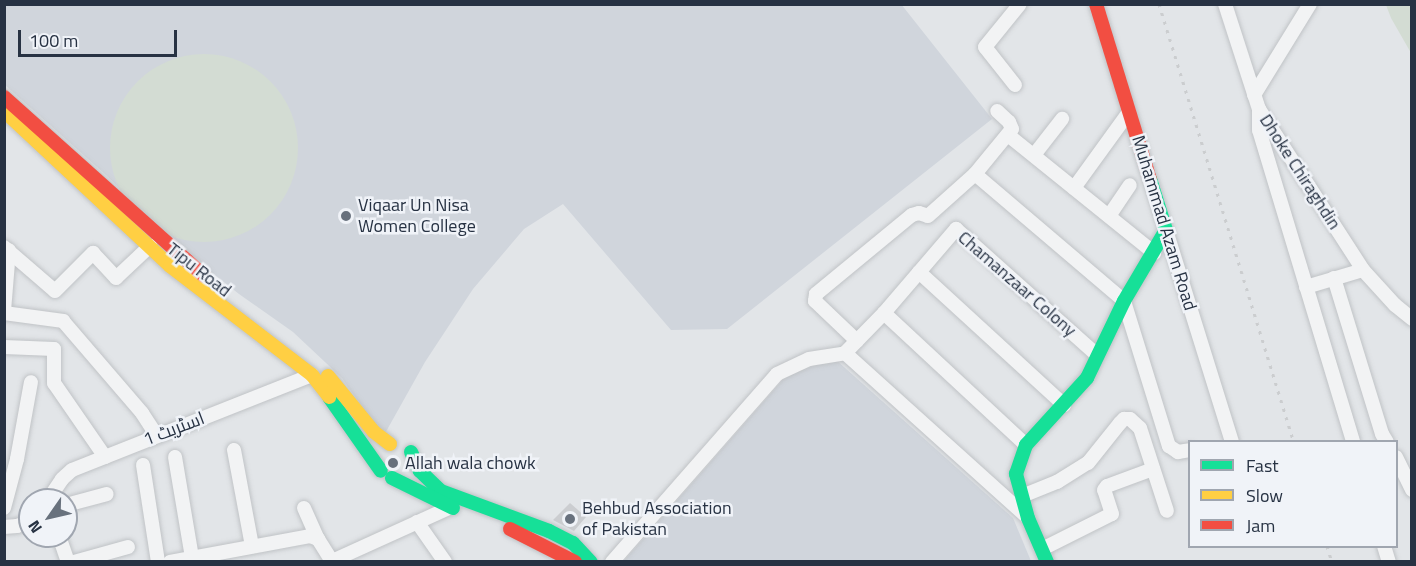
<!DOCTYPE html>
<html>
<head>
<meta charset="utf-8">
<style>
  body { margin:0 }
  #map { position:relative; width:1416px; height:566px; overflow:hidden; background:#e2e5e8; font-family:"Titillium Web",Cairo,sans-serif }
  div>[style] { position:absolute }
  .built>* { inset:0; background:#d0d5dc }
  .green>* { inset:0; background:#d3dcd3 }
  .round { border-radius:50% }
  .building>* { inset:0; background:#cbcdd0 }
  .roads { filter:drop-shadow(0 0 2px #c0c3c6) drop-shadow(0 0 2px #c0c3c6) }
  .street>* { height:14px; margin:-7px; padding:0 7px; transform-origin:7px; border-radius:7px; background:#f2f3f4 }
  .fast>* { height:14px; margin:-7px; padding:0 7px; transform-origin:7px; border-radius:7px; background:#16e098 }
  .slow>* { height:14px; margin:-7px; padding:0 7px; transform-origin:7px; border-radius:7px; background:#ffcf43 }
  .jam>* { height:14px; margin:-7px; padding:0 7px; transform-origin:7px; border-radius:7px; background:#f24e42 }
  .rail>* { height:3px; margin-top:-1.5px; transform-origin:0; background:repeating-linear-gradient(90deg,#cbcdcf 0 3px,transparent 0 9px) }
  .dots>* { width:16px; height:16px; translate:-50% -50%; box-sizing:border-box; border:3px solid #f0f3f8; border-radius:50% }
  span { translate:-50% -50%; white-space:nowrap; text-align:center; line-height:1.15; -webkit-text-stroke:5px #f0f3f8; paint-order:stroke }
  .street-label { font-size:18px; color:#273243 }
  .poi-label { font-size:18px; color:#273243 }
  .left { translate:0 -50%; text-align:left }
  .frame { position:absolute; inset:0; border:6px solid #273243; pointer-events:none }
  .legend { position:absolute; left:1188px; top:440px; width:210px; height:108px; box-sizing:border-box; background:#f0f3f8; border:2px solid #a0a6b0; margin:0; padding:8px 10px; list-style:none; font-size:18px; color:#273243 }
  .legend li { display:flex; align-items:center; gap:12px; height:30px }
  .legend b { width:30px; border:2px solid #a0a6b0 }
  .north { position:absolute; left:18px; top:488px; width:60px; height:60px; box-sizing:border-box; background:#f0f3f8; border:2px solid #a0a6b0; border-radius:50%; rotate:236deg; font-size:16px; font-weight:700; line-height:24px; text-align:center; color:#273243 }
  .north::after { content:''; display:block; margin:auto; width:21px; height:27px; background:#68717d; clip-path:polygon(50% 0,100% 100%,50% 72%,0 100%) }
  .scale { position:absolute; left:18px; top:30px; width:159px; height:27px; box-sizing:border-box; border:3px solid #273243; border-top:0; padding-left:8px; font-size:18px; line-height:21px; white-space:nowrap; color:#273243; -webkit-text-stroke:4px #f0f3f8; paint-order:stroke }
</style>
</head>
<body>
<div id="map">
  <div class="built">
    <i style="clip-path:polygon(901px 4px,992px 119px,727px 329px,671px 330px,563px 204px,524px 229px,473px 289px,425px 362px,383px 437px,342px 378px,293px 332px,239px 294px,181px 248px,106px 175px,5px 85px,5px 5px)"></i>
    <i style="clip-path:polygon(835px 359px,1013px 518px,1031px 561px,623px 562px,788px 374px)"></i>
  </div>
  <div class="green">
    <i style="clip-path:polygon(1386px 5px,1411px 5px,1411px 53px,1391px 18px)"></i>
    <i class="round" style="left:110px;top:54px;width:188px;height:188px"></i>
  </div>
  <div class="building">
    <i style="clip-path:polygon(570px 503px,586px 517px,574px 531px,553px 520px)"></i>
  </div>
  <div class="roads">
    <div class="street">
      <i style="left:1225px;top:4px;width:110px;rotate:72.1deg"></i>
      <i style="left:1259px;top:109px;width:192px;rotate:57.1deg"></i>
      <i style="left:1363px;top:270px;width:47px;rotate:47.6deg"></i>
      <i style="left:1395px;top:305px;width:22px;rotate:39deg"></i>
      <i style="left:1015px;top:85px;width:48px;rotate:-128.3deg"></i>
      <i style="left:985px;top:47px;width:55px;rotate:-50.9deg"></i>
      <i style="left:1254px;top:95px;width:107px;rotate:-58.4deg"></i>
      <i style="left:1259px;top:109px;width:21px;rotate:90deg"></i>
      <i style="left:1259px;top:130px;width:326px;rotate:73.2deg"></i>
      <i style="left:1008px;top:135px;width:188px;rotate:38.9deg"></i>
      <i style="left:1034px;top:155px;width:46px;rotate:-52.1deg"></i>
      <i style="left:975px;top:174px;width:196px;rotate:40.4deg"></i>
      <i style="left:1124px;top:301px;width:152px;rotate:72.8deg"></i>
      <i style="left:1169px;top:446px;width:11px;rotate:34deg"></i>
      <i style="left:1178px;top:452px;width:12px;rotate:-9deg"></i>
      <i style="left:1074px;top:188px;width:94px;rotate:-54.1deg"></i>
      <i style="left:1109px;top:216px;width:37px;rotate:-56deg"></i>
      <i style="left:1166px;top:230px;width:222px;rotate:72.7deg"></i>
      <i style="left:4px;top:247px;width:67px;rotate:40.8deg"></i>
      <i style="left:55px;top:291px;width:54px;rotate:-45deg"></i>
      <i style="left:93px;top:253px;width:34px;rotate:47deg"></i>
      <i style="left:116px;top:278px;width:47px;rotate:-43.3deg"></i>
      <i style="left:919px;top:272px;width:197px;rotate:42.5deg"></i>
      <i style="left:1334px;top:278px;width:163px;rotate:72.9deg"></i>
      <i style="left:1382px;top:434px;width:9px;rotate:58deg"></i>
      <i style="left:1306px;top:287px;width:59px;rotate:-16.6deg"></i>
      <i style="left:4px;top:311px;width:61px;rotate:-85.3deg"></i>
      <i style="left:4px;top:313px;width:60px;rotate:7.7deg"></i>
      <i style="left:63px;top:321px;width:121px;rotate:49.3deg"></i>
      <i style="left:142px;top:413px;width:27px;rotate:57deg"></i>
      <i style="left:884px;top:313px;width:194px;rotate:42.9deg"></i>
      <i style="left:857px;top:341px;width:58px;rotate:-136.4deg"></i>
      <i style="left:815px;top:301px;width:7px;rotate:-82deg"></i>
      <i style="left:816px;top:294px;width:124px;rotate:-39.5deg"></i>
      <i style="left:912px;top:215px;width:7px;rotate:-16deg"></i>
      <i style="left:919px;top:213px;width:9px;rotate:18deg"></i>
      <i style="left:928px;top:216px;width:63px;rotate:-41.8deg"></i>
      <i style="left:975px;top:174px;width:58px;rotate:-50.6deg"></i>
      <i style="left:1012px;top:129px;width:8px;rotate:-113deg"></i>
      <i style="left:1009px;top:122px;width:16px;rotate:-137deg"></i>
      <i style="left:4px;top:347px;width:50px;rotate:2.3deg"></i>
      <i style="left:54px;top:349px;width:34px;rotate:90deg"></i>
      <i style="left:54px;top:383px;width:90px;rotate:55.4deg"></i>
      <i style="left:845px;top:353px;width:56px;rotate:-45.7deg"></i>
      <i style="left:884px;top:313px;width:111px;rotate:-49.4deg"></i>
      <i style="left:956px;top:229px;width:188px;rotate:41.8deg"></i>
      <i style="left:845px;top:353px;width:246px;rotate:42deg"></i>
      <i style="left:234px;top:450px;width:98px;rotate:79.4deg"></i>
      <i style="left:175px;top:457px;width:101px;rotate:80.4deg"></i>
      <i style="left:1396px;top:457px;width:37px;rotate:64deg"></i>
      <i style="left:143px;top:465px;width:98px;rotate:81.2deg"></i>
      <i style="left:1022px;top:496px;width:38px;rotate:-22deg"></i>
      <i style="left:1057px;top:482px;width:36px;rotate:-32deg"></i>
      <i style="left:1088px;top:463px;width:51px;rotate:-51.3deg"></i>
      <i style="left:1120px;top:423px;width:6px;rotate:-45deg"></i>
      <i style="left:1124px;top:419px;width:6px"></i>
      <i style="left:1130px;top:419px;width:13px;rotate:42deg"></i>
      <i style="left:1140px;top:428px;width:87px;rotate:72deg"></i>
      <i style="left:48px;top:500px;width:25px;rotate:-56deg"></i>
      <i style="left:62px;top:479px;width:13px;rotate:-42deg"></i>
      <i style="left:72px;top:470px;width:258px;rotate:-21.6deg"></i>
      <i style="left:66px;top:505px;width:42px;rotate:-15deg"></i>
      <i style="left:4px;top:508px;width:51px;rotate:-75.1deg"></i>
      <i style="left:17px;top:459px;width:78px;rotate:-79.7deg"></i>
      <i style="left:304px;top:508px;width:34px;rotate:66deg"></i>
      <i style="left:417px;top:522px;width:49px;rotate:55deg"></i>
      <i style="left:4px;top:527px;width:13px;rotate:-4deg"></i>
      <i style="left:17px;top:526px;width:14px;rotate:-21deg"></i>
      <i style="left:59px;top:536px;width:28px;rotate:71deg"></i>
      <i style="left:1384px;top:546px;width:17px;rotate:73deg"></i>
      <i style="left:1042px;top:549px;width:78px;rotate:-26.6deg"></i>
      <i style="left:1112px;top:514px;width:25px;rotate:-108deg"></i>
      <i style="left:1104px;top:490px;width:5px;rotate:-53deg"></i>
      <i style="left:1107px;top:486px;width:49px;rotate:-20.3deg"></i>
      <i style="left:74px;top:562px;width:56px;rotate:-15.5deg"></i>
      <i style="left:170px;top:562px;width:142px;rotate:-10.5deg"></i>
      <i style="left:310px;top:536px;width:9px;rotate:21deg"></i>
      <i style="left:318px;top:539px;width:26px;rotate:58deg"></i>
      <i style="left:332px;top:561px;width:131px;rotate:-24.4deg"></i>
      <i style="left:612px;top:562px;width:250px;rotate:-48.7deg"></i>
      <i style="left:777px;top:374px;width:35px;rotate:-25deg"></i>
      <i style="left:809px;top:359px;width:36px;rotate:-9deg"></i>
    </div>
    <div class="fast">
      <i style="left:329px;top:397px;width:90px;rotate:54.9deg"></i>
      <i style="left:411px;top:452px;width:21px;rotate:65deg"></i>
      <i style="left:420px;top:471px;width:29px;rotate:44deg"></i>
      <i style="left:441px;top:491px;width:115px;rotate:20.3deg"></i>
      <i style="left:549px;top:531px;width:27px;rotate:27deg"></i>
      <i style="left:573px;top:543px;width:26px;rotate:47deg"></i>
      <i style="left:392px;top:478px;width:68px;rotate:26.2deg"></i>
      <i style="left:1047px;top:562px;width:48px;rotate:-113.4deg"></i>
      <i style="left:1028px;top:518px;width:46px;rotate:-105.3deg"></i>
      <i style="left:1016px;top:474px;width:31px;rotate:-71deg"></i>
      <i style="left:1026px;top:445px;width:91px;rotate:-47.7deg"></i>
      <i style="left:1087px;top:378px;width:85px;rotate:-64.3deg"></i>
      <i style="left:1124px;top:301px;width:82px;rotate:-59.4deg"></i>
      <i style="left:1166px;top:230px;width:53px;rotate:-107.4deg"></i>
    </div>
    <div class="slow">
      <i style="left:4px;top:111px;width:227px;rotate:43deg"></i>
      <i style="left:170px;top:266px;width:179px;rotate:37.5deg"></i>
      <i style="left:312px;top:375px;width:28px;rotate:52deg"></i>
      <i style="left:328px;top:376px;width:72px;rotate:50.6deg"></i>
      <i style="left:374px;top:432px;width:20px;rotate:37deg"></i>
    </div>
    <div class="jam">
      <i style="left:1096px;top:4px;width:183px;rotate:72.9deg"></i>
      <i style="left:4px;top:97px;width:268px;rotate:41.8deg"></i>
      <i style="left:510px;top:529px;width:73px;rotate:26.9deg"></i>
    </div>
  </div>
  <div class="rail">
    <i style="left:1159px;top:4px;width:458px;rotate:72.9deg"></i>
    <i style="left:1327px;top:546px;width:17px;rotate:73deg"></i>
  </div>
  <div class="dots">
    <i style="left:346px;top:216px;background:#68717d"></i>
    <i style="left:393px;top:463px;background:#68717d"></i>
    <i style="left:570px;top:519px;background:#68717d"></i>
  </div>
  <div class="street-label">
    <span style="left:1300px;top:172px;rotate:57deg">Dhoke Chiraghdin</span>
    <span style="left:1164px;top:223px;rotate:73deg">Muhammad Azam Road</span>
    <span style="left:199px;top:270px;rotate:38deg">Tipu Road</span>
    <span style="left:1017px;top:284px;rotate:41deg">Chamanzaar Colony</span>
    <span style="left:174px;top:429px;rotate:-21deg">اسٹریٹ 1</span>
  </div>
  <div class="poi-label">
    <span class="left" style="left:358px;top:216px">Viqaar Un Nisa<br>Women College</span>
    <span class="left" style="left:405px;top:463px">Allah wala chowk</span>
    <span class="left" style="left:582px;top:519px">Behbud Association<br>of Pakistan</span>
  </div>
  <div class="frame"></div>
  <ul class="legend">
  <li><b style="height:8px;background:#16e098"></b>Fast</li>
  <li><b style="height:8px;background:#ffcf43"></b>Slow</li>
  <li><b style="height:8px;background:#f24e42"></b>Jam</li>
  </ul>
  <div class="north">N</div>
  <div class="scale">100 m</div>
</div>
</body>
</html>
